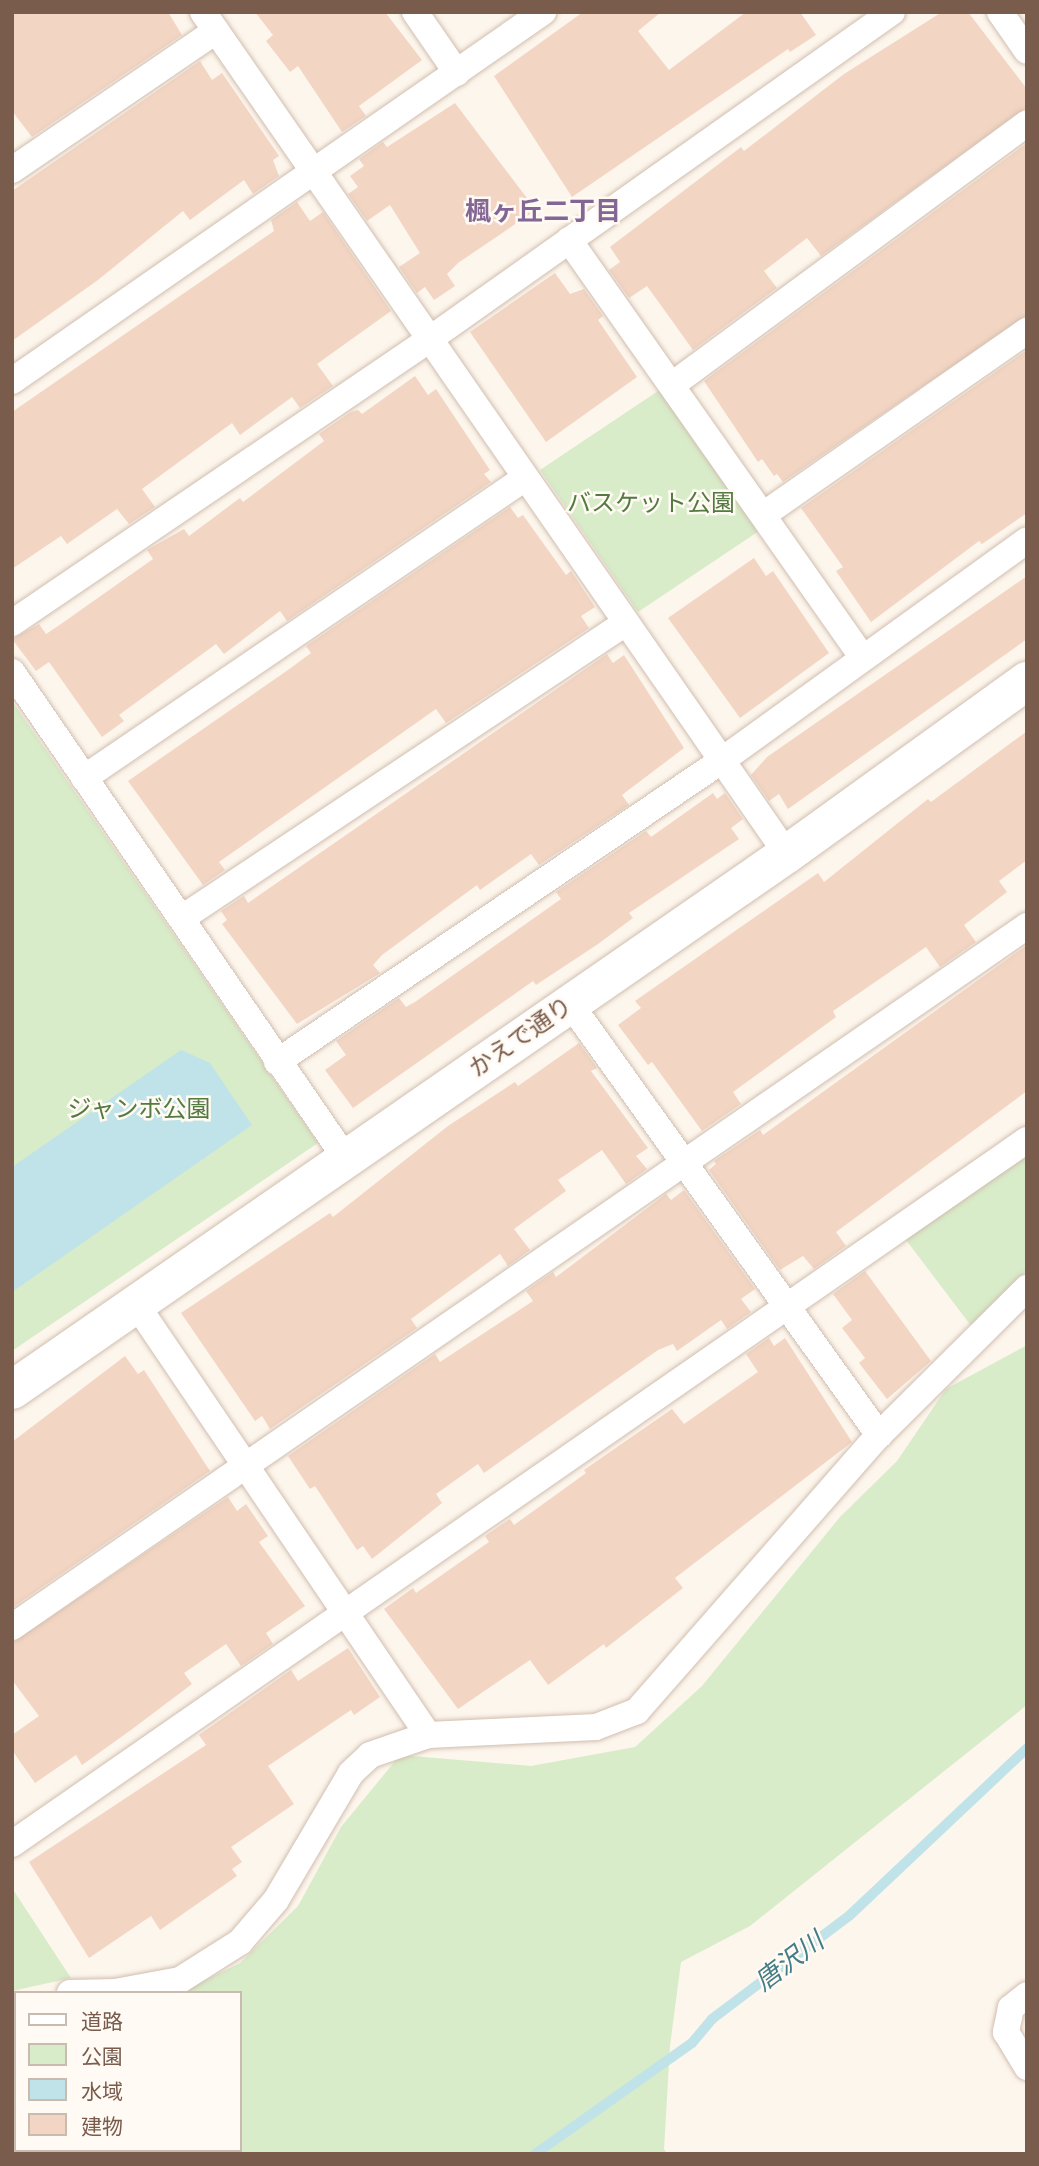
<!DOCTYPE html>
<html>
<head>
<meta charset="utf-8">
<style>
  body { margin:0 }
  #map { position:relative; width:1039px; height:2166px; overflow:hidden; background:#fdf6ec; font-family:Lato,"Noto Sans JP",sans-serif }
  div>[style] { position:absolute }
  .green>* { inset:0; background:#d8ecc9 }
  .water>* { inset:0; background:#bfe3e8 }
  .stream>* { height:10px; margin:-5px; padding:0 5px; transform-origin:5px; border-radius:5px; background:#bfe3e8 }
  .building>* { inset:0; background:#f3d5c3 }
  .roads { filter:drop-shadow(0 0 2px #d1beb0) drop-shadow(0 0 2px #d1beb0) }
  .street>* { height:26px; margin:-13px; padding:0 13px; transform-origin:13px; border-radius:13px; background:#fff }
  .secondary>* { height:38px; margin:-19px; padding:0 19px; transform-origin:19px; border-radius:19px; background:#fff }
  span { translate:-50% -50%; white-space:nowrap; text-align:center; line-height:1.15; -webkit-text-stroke:5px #fffaf3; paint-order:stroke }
  .park-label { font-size:24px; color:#537a41 }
  .street-label { font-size:24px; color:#7a5c4d }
  .neighbourhood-label { font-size:26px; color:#846695; font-weight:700 }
  .water-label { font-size:26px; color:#437c86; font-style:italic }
  .frame { position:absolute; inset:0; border:14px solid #7a5c4d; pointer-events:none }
  .legend { position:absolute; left:14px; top:1991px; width:228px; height:161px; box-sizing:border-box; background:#fffaf3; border:2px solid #cabbb1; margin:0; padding:9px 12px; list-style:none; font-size:21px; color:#7a5c4d }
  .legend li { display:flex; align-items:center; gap:14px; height:35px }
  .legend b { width:35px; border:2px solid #cabbb1 }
</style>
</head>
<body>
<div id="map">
  <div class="green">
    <i style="clip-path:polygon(661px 389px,759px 531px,638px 612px,540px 470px)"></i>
    <i style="clip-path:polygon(12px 701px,318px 1143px,12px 1351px)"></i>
    <i style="clip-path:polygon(1027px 1151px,1027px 1270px,972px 1327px,903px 1236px)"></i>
    <i style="clip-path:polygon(1027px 1345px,1027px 1705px,750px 1926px,681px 1962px,670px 2046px,664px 2149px,667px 2154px,12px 2154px,16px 2034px,16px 2150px,240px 2150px,240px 1993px,179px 1993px,240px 1963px,298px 1906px,341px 1827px,400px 1755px,531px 1766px,635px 1747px,702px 1686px,840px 1517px,897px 1461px,946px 1389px)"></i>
    <i style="clip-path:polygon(12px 1888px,71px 1978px,12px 1991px)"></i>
  </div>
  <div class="water">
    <i style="clip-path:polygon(181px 1050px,210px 1063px,252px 1125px,12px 1292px,12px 1167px)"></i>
  </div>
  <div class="stream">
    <i style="left:535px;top:2154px;width:192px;rotate:-35.3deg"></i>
    <i style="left:692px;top:2043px;width:31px;rotate:-50deg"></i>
    <i style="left:712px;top:2019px;width:173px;rotate:-37deg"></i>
    <i style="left:850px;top:1915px;width:243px;rotate:-43.3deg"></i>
  </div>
  <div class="building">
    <i style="clip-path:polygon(12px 12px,168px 12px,182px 35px,32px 137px,12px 111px)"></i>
    <i style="clip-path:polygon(255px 12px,385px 12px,422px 60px,359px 106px,366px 116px,342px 132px,298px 66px,290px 72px,266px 41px,273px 35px)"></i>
    <i style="clip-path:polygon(583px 12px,661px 12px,638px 31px,669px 70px,746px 12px,800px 12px,816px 35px,790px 52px,788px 49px,572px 197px,494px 76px)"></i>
    <i style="clip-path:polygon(942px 12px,968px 12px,1027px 89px,1027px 107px,821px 256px,807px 238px,764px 271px,777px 288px,693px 350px,647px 286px,629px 298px,609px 270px,620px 262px,610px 247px,741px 147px,744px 151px,844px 74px)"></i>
    <i style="clip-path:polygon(200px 61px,212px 80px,222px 73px,279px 156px,273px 160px,279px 176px,253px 194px,244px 180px,190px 220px,183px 211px,98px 280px,12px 341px,12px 191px)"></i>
    <i style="clip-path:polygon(455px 103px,536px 210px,458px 263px,447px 274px,455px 286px,434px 300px,425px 287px,417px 293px,399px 267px,420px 253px,390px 205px,367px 221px,348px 194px,358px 187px,350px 176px,364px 166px,359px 159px,383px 142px,387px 147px)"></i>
    <i style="clip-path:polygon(1027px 143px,1027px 315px,783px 482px,777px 474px,774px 476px,762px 459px,758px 462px,704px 381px)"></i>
    <i style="clip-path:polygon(297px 202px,310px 221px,323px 212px,391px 311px,317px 364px,333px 386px,300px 408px,292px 397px,240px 435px,232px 423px,142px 489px,155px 507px,129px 524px,117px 509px,67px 544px,61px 536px,12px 569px,12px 412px,274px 231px,271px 220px)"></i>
    <i style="clip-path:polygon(555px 273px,570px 294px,584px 289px,603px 316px,598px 320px,637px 377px,546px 442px,470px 332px)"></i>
    <i style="clip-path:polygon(1027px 350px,1027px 513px,982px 544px,979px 541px,871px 622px,836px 571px,843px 567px,801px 508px)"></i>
    <i style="clip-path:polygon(415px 376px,428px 395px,436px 389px,490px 470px,484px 474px,491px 482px,287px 621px,280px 611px,224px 654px,216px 644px,119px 715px,124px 721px,102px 737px,49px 662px,36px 671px,12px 639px,39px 624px,46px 634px,61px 624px,153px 559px,147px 550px,184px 529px,189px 536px,240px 498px,243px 502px,324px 441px,319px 434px,351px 412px,358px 410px,362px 414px)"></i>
    <i style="clip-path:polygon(510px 507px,518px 518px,523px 515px,566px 575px,571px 571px,595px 607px,581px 616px,589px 628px,446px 723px,436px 709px,219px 862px,225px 870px,203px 885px,128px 781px,288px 670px,311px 653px,306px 646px)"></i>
    <i style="clip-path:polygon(754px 558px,766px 576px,773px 571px,829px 653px,740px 718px,668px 618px)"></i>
    <i style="clip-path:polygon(1027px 576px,1027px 639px,788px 809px,779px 794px,769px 801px,751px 775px,767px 757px)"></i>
    <i style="clip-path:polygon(607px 654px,613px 663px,624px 655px,684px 748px,622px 795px,629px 805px,539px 865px,531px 854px,480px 890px,477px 885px,382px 955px,373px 965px,380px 973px,297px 1024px,222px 924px,227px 920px,221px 911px,244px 896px,248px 903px)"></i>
    <i style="clip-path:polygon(1027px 731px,1027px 860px,999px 881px,1007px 892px,964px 925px,976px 942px,940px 967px,926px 947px,833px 1011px,836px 1017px,733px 1092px,741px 1104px,702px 1131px,652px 1062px,648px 1065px,618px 1025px,641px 1008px,635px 1001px,818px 873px,824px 882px,928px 799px,931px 802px)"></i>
    <i style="clip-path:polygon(713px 793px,717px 799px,725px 793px,743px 819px,731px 828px,739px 839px,629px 913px,633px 918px,598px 944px,536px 985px,533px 981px,353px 1108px,325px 1070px,346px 1055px,336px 1041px,399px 998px,406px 1007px,415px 1002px,561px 899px,556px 892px,646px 831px,651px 837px)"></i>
    <i style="clip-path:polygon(1027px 945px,1027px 1091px,836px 1232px,846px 1246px,814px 1269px,803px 1256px,780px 1270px,709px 1170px,716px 1164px,714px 1161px,760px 1130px,763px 1135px)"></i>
    <i style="clip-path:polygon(579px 1043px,597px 1068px,591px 1071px,648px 1148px,636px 1156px,647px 1169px,626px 1184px,602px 1150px,558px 1180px,566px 1191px,514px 1229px,530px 1250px,508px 1266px,500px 1254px,411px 1319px,417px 1328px,270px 1429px,262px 1416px,255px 1421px,181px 1313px,330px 1213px,333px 1217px,448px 1126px,515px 1082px,518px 1086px)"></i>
    <i style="clip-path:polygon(684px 1190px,755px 1289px,741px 1299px,751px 1312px,727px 1329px,721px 1320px,677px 1351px,673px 1344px,658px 1350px,484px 1473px,478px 1464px,436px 1494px,442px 1503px,372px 1559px,363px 1546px,357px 1550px,315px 1486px,310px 1489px,288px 1456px,435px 1354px,440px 1362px,533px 1301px,526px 1291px,553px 1272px,556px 1277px,666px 1194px,671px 1200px)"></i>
    <i style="clip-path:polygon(865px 1271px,931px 1361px,887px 1399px,859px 1363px,865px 1358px,842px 1328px,852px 1320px,833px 1294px)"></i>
    <i style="clip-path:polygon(769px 1338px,774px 1346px,785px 1338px,852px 1442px,675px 1578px,683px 1588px,606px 1648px,604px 1644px,548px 1685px,530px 1660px,458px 1709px,384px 1609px,413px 1588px,416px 1593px,489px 1542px,485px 1536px,510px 1519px,514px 1525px,586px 1473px,584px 1470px,672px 1409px,684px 1424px,758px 1372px,746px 1354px)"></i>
    <i style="clip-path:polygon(125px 1356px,138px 1374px,144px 1370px,210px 1471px,12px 1608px,12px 1442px)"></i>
    <i style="clip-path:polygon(228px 1497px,237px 1511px,246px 1504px,268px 1536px,259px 1542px,305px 1606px,266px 1633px,273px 1644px,241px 1666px,226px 1644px,184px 1673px,192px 1684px,131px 1730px,82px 1765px,76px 1755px,35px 1783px,12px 1750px,12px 1735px,39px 1716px,12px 1680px,12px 1643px)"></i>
    <i style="clip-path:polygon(348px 1648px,380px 1697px,354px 1715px,351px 1710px,268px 1766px,294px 1804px,231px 1847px,242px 1862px,232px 1869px,237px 1876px,160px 1930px,151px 1916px,89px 1958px,29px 1862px,206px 1745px,199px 1735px,291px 1670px,298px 1681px)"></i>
  </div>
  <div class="roads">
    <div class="street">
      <i style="left:203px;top:12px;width:1025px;rotate:55.26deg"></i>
      <i style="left:415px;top:12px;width:74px;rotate:55.5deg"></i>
      <i style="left:1000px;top:12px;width:47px;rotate:55.3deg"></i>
      <i style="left:12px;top:170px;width:247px;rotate:-34.3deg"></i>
      <i style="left:569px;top:240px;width:511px;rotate:54.88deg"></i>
      <i style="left:12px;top:381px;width:647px;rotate:-34.8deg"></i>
      <i style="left:672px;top:385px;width:441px;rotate:-36.4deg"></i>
      <i style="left:763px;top:515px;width:322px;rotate:-34.9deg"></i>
      <i style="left:12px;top:623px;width:505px;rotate:-34.19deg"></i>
      <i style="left:430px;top:339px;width:566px;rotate:-35.29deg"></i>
      <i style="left:12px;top:672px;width:587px;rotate:55.55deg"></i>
      <i style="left:84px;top:778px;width:533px;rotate:-34.23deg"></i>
      <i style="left:182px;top:918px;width:531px;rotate:-33.63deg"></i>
      <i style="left:569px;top:1002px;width:533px;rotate:54.4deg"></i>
      <i style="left:277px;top:1062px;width:536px;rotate:-34.13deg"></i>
      <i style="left:721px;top:761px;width:377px;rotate:-35.8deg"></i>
      <i style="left:136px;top:1304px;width:521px;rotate:55.88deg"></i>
      <i style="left:12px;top:1627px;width:1234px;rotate:-34.63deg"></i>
      <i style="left:12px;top:1844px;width:1235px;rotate:-34.75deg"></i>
      <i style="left:70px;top:1993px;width:45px;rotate:-1.3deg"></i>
      <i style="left:115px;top:1992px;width:66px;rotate:-10.5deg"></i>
      <i style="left:180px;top:1980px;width:71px;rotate:-32.3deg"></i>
      <i style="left:240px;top:1942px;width:55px;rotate:-49.4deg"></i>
      <i style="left:276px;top:1900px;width:147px;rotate:-59.4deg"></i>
      <i style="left:351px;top:1773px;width:26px;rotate:-43deg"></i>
      <i style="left:370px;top:1755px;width:61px;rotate:-19deg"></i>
      <i style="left:428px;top:1735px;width:168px;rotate:-2.7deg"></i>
      <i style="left:596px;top:1727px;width:44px;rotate:-21.3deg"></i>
      <i style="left:637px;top:1711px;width:367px;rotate:-48.8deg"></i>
      <i style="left:879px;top:1435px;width:209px;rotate:-44.8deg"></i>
      <i style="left:1027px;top:1995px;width:21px;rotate:141deg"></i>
      <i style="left:1011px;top:2008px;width:25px;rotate:102deg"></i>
      <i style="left:1006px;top:2032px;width:41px;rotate:59deg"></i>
      <i style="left:12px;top:2010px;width:4px;rotate:-27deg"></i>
    </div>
    <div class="secondary">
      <i style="left:12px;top:1390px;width:942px;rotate:-34.67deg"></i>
      <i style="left:787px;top:854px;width:296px;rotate:-35.8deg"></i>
    </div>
  </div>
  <div class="park-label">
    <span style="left:651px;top:502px">バスケット公園</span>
    <span style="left:139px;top:1108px">ジャンボ公園</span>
  </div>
  <div class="street-label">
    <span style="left:520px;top:1036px;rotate:-35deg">かえで通り</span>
  </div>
  <div class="neighbourhood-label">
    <span style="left:543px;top:211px">楓ヶ丘二丁目</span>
  </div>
  <div class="water-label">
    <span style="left:789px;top:1961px;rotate:-37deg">唐沢川</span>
  </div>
  <div class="frame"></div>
  <ul class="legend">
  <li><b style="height:9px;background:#fff"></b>道路</li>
  <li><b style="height:19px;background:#d8ecc9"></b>公園</li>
  <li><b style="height:19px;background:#bfe3e8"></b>水域</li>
  <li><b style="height:19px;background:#f3d5c3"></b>建物</li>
  </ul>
</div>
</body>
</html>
